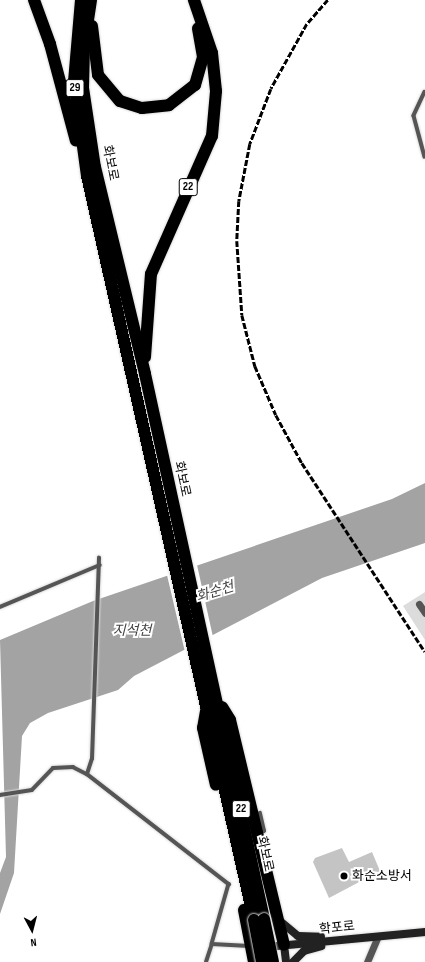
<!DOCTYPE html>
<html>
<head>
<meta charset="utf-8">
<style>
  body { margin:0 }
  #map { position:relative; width:425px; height:962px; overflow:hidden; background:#fff; font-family:"Sofia Sans Condensed","Noto Sans KR",sans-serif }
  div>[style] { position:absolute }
  .green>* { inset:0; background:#dcdcdc }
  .water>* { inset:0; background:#a3a3a3 }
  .pier>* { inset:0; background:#fff }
  .building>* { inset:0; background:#c4c4c4 }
  .roads { filter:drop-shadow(0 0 1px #dbdbdb) drop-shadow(0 0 1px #dbdbdb) }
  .lane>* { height:3.5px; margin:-1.75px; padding:0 1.75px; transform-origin:1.75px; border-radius:1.75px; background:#555 }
  .street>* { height:7px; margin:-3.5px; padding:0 3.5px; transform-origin:3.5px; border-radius:3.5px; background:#555 }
  .secondary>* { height:8px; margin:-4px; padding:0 4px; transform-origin:4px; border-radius:4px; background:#222 }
  .highway>* { height:12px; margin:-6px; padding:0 6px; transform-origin:6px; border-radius:6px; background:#000 }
  .rail>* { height:2.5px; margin-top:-1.25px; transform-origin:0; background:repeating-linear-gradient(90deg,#000 0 6px,transparent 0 8px) }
  .bridges { filter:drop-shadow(0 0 1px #dbdbdb) drop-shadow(0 0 1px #dbdbdb) }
  .highway-bridge>* { height:12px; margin:-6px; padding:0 6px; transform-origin:6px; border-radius:6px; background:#000 }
  .dots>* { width:11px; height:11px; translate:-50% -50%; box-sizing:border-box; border:2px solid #fff; border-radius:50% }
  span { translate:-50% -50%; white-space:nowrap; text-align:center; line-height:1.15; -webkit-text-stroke:4px #fff; paint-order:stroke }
  .shield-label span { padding:1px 3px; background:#fff; border:1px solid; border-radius:3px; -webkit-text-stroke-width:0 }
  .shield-label { font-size:12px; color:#000; font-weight:700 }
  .street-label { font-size:13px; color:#000 }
  .poi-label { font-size:13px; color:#000 }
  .left { translate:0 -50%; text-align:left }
  .water-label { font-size:14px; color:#444; font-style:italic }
  .north { position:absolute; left:12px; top:910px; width:40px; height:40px; -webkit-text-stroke:3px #fff; paint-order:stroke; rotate:173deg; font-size:11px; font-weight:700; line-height:16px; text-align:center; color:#000 }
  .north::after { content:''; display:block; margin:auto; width:14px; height:18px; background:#000; clip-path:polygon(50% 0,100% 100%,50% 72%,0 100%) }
</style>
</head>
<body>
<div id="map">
  <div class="green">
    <i style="clip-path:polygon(425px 592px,425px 640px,403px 606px)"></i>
  </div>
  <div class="water">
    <i style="clip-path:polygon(425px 483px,425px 543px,322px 578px,134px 676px,118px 690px,48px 713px,30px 723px,22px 736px,14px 873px,0 914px,0 873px,6px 857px,0 640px,93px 601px,392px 499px)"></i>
  </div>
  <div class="pier">
    <i style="clip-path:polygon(197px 565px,213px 637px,185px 652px,167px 575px)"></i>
  </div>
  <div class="building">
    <i style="clip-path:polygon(342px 848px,349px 862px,372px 852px,380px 871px,329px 898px,313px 862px,315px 858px)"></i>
  </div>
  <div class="roads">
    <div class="lane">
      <i style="left:425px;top:92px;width:26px;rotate:115deg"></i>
      <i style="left:414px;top:116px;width:42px;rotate:75deg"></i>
      <i style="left:0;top:607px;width:108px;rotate:-22.8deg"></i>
      <i style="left:87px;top:774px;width:16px;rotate:-72deg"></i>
      <i style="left:92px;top:759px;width:201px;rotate:-88deg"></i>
      <i style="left:0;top:795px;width:32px;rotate:-9deg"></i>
      <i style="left:32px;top:790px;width:30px;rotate:-46deg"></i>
      <i style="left:53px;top:768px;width:20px;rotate:-3deg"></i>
      <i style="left:73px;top:767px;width:16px;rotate:27deg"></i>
      <i style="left:87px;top:774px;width:180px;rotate:37.8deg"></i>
      <i style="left:229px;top:884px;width:62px;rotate:105.8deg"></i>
      <i style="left:212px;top:944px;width:37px;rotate:3deg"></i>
      <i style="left:259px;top:832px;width:5px;rotate:-11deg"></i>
      <i style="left:264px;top:831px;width:18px;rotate:-103deg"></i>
      <i style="left:206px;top:962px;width:19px;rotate:-72deg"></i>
    </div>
    <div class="street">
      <i style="left:419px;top:604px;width:11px;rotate:56deg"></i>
      <i style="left:367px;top:962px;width:28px;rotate:-67deg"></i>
    </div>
    <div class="secondary">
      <i style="left:280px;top:921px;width:23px;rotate:40deg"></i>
      <i style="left:298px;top:936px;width:23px;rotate:2deg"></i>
      <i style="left:284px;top:945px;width:17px;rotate:83deg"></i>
      <i style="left:267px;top:947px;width:159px;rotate:-5.4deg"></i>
      <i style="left:293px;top:962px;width:16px;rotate:-45deg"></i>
      <i style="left:304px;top:951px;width:18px;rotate:-16deg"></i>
    </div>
    <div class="highway">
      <i style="left:34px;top:0;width:47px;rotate:70deg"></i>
      <i style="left:50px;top:44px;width:100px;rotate:75deg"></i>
      <i style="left:81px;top:0;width:81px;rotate:94.9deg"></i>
      <i style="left:74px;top:81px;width:96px;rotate:82.2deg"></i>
      <i style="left:87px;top:176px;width:763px;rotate:77.35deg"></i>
      <i style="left:91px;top:0;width:48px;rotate:98.5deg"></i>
      <i style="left:84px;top:47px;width:41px;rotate:91.4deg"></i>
      <i style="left:83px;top:88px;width:80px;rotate:81.4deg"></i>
      <i style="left:95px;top:167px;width:213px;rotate:76.4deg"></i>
      <i style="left:145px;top:374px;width:558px;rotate:77.68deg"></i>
      <i style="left:92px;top:26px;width:49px;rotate:83deg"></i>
      <i style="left:98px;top:75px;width:34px;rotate:50deg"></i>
      <i style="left:120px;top:101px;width:23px;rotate:18deg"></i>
      <i style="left:142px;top:108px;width:27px;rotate:-6deg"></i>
      <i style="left:169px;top:105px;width:33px;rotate:-38deg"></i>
      <i style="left:195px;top:85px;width:29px;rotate:-74deg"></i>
      <i style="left:203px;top:57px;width:29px;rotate:-100deg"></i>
      <i style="left:145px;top:357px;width:83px;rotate:-85.9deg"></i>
      <i style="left:151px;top:274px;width:151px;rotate:-66.2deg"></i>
      <i style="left:212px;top:136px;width:45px;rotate:-84.9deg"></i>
      <i style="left:216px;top:91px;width:38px;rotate:-96deg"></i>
      <i style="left:212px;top:53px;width:56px;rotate:-108.8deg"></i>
      <i style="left:222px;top:707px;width:15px;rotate:58deg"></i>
      <i style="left:230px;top:720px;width:231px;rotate:76.5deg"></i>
      <i style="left:206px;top:711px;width:17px;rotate:100deg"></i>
      <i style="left:203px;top:728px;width:58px;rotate:77.2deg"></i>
      <i style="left:244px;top:910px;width:53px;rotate:79.1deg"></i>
    </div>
  </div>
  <div class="rail">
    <i style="left:328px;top:0;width:32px;rotate:131deg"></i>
    <i style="left:307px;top:24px;width:74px;rotate:119deg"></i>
    <i style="left:271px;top:89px;width:59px;rotate:110.9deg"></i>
    <i style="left:250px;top:144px;width:58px;rotate:100.9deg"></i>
    <i style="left:239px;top:201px;width:40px;rotate:92.9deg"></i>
    <i style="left:237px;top:241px;width:74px;rotate:86.1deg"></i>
    <i style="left:242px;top:315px;width:53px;rotate:75.7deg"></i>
    <i style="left:255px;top:366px;width:53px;rotate:66.8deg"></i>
    <i style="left:276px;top:415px;width:55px;rotate:61.6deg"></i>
    <i style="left:302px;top:463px;width:225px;rotate:56.9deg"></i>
  </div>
  <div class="bridges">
    <div class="highway-bridge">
      <i style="left:264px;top:919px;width:44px;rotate:78.2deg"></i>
      <i style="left:254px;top:920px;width:43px;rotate:79.2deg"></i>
    </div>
  </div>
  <div class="dots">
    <i style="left:344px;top:876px;background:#000"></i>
  </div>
  <div class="shield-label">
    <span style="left:75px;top:88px">29</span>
    <span style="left:188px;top:187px">22</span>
    <span style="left:241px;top:809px">22</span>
  </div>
  <div class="street-label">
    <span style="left:110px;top:163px;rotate:79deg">화보로</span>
    <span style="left:182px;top:479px;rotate:78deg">화보로</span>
    <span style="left:265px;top:854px;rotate:78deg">화보로</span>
    <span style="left:337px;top:928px;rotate:-6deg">학포로</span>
  </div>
  <div class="poi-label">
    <span class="left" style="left:352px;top:876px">화순소방서</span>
  </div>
  <div class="water-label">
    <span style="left:215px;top:592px;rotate:-17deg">화순천</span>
    <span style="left:132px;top:631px">지석천</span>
  </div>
  <div class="north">N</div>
</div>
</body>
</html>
